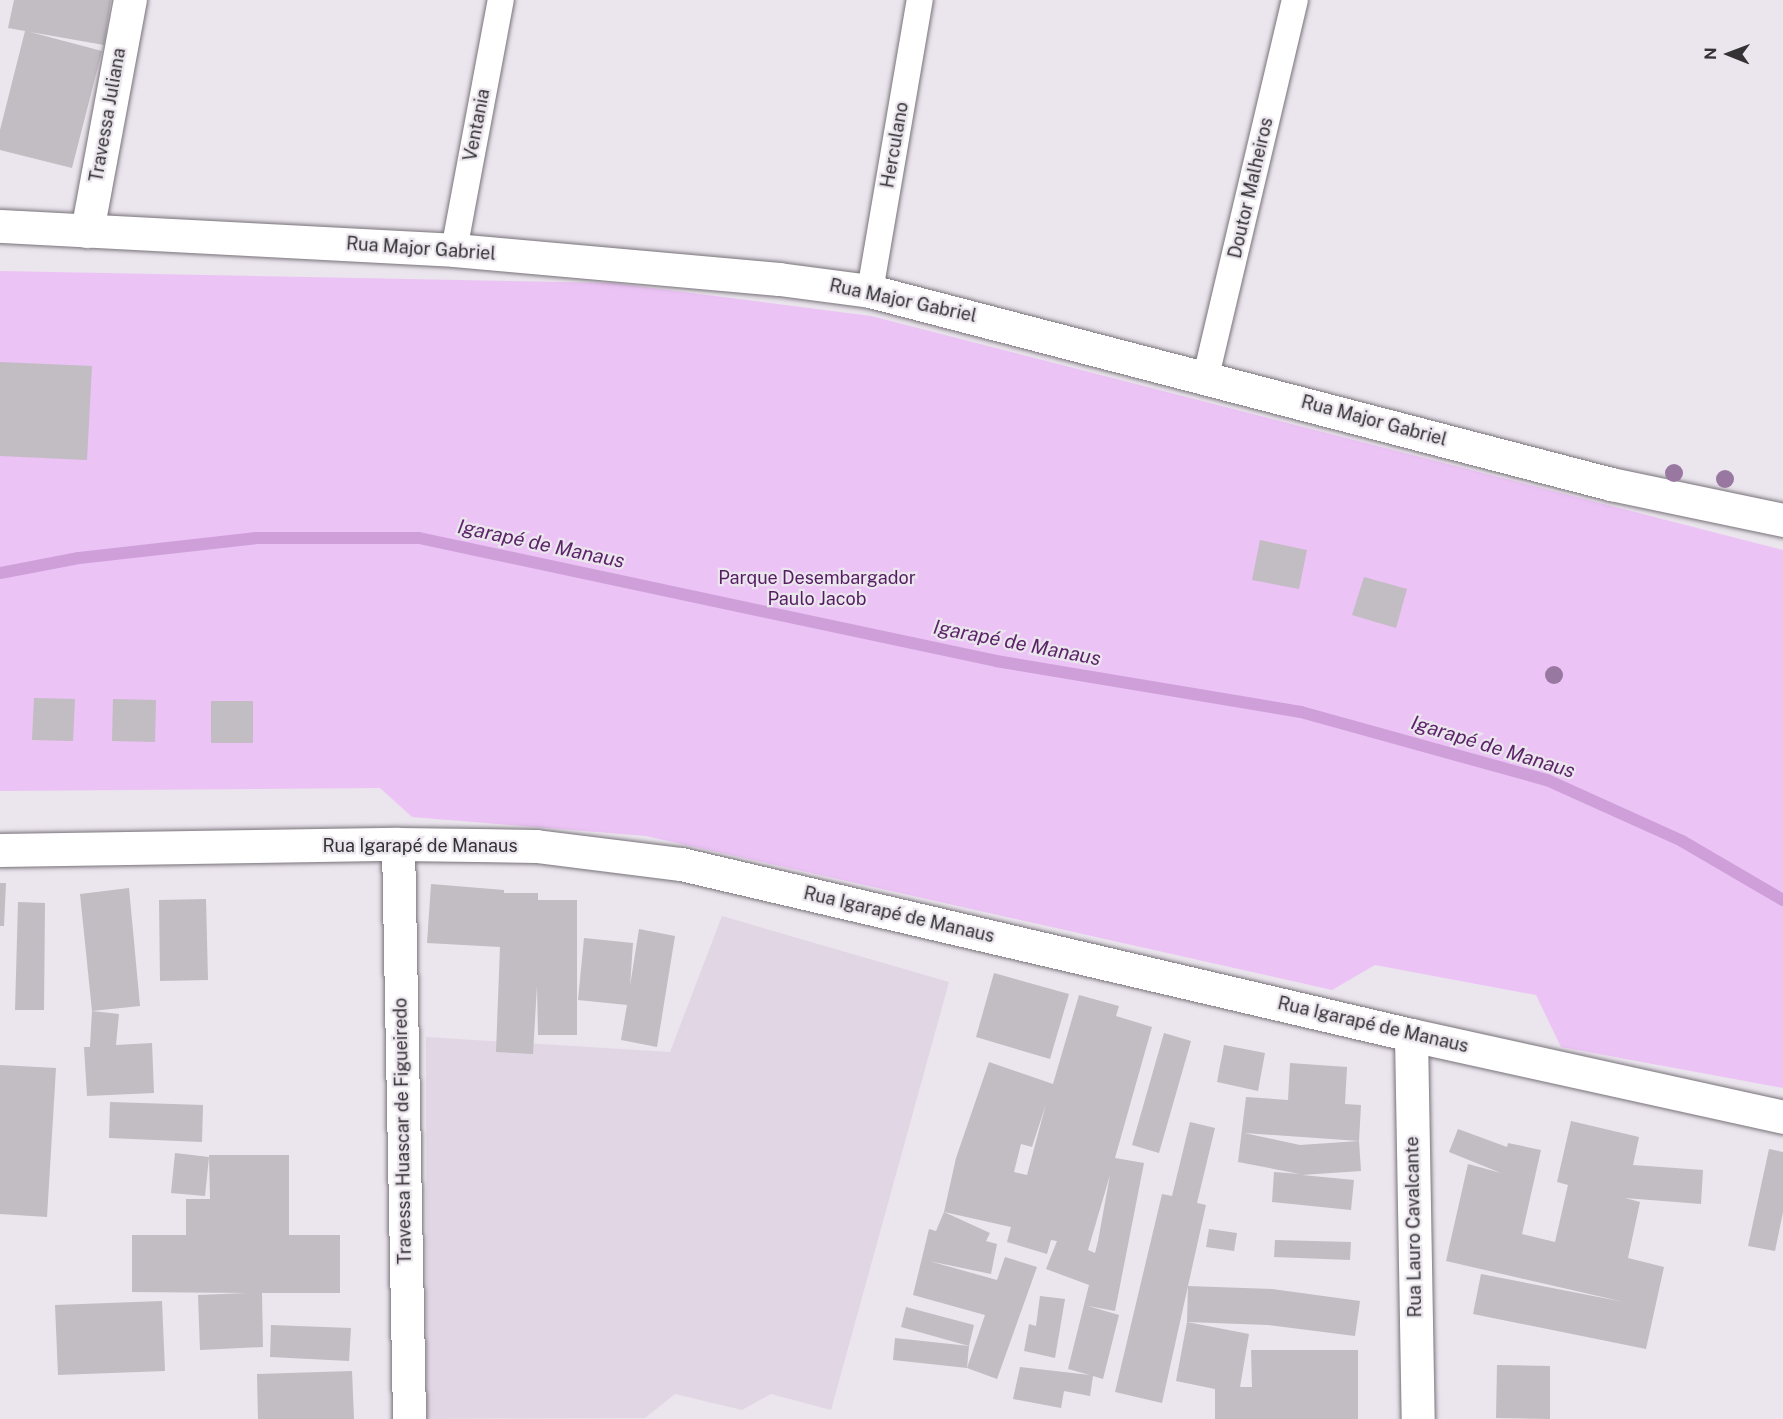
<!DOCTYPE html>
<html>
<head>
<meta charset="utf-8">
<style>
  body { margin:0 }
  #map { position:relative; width:1783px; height:1419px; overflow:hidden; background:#ebe5ed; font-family:"Public Sans",sans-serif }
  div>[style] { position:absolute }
  .built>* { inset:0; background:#e1d7e4 }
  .green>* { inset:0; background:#ebc3f5 }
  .stream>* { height:12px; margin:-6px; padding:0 6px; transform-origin:6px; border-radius:6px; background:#ce9fd9 }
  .building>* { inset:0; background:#c2bcc3 }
  .roads { filter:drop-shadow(0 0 2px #787279) drop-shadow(0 0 2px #787279) }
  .service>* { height:26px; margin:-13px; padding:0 13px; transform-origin:13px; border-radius:13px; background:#fff }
  .minor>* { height:33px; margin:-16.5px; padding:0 16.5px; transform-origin:16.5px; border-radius:16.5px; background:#fff }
  .tertiary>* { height:33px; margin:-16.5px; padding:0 16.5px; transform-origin:16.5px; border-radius:16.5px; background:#fff }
  .trees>* { width:18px; height:18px; margin:-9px; border-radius:50%; background:#9877a1 }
  span { translate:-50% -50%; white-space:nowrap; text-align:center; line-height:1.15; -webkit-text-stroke:4.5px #ebe5ed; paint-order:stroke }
  .street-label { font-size:18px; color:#343235 }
  .park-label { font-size:18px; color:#551d62 }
  .water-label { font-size:20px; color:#5c2469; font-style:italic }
  .north { position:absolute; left:1699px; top:24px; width:60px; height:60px; -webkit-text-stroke:4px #ebe5ed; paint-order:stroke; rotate:271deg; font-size:16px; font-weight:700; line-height:24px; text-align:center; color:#343235 }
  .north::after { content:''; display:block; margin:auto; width:21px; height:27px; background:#343235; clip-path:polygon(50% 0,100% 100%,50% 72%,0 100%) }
</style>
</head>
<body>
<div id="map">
  <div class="built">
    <i style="clip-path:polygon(722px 916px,949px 982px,831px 1410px,771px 1394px,742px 1410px,675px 1394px,645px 1418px,427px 1419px,426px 1037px,670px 1052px)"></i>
  </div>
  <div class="green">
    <i style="clip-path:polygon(0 271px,613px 283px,871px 316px,1783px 550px,1783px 1088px,1561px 1047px,1536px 995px,1375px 965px,1332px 990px,646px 836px,412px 817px,380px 788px,0 791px)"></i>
  </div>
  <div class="stream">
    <i style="left:0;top:573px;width:80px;rotate:-10.8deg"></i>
    <i style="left:79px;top:558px;width:179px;rotate:-6.4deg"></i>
    <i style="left:257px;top:538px;width:162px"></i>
    <i style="left:419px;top:538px;width:590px;rotate:12.03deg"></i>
    <i style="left:996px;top:661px;width:309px;rotate:9.5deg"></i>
    <i style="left:1301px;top:712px;width:255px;rotate:15.5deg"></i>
    <i style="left:1547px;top:780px;width:148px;rotate:24.3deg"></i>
    <i style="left:1682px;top:841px;width:117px;rotate:30.3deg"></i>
  </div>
  <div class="building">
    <i style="clip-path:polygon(14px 0,111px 0,104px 45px,30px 32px,102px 51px,72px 168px,0 150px,0 130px,25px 31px,8px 28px)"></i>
    <i style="clip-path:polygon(0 362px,92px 366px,87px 460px,0 456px)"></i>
    <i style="clip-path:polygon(1260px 540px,1307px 550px,1299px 589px,1252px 580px)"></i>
    <i style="clip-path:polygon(1364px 577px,1407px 589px,1396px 628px,1352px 615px)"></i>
    <i style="clip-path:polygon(34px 698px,75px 699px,73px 741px,32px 740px)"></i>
    <i style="clip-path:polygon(113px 699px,156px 700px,155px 742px,112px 741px)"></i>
    <i style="clip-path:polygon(211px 701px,253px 701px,253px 743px,211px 743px)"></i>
    <i style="clip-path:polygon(0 883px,6px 883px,4px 926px,0 926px)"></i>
    <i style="clip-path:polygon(431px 884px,504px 890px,504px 893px,538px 893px,538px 900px,577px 900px,577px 1035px,538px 1035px,537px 986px,533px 1054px,496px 1052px,500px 947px,427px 943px)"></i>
    <i style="clip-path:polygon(129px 888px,140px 1006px,92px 1011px,80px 894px)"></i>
    <i style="clip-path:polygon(206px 899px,208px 980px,160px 981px,159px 900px)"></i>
    <i style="clip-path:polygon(18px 902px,45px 903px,44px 1010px,15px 1010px)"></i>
    <i style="clip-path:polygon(639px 929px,675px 936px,657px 1047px,621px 1040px,627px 1005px,578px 1000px,584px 938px,633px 943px,630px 986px)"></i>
    <i style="clip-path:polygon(994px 973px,1069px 994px,1050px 1059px,976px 1037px)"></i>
    <i style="clip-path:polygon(evenodd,1079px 995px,1119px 1006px,1116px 1016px,1152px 1027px,1115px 1158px,1144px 1163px,1115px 1311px,1088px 1306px,1119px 1315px,1103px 1379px,1093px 1376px,1090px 1396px,1064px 1391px,1061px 1408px,1013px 1399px,1020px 1367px,1090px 1375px,1068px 1369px,1089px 1285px,1046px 1269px,1057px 1241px,1051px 1240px,1047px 1254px,1007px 1242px,1011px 1227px,944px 1212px,956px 1158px,989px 1062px,1053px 1084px,1079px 995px,1046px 1104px,1027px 1175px,1014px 1172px,1021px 1144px,1032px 1147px,1046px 1104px,1079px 995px,1110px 1175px,1098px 1241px,1095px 1253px,1088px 1250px,1110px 1175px)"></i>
    <i style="clip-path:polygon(92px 1011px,119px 1014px,116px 1045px,152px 1043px,154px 1093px,87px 1096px,84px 1047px,90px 1047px)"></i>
    <i style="clip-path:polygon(1164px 1033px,1191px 1041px,1159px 1153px,1132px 1145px)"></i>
    <i style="clip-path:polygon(1224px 1045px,1265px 1053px,1258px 1091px,1217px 1082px)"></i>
    <i style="clip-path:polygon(1290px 1063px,1347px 1067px,1345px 1104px,1361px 1105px,1359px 1141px,1244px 1133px,1300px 1145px,1359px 1141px,1361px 1171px,1302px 1175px,1354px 1180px,1351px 1210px,1272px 1202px,1274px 1172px,1300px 1174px,1238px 1162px,1246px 1097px,1288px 1100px)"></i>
    <i style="clip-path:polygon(0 1065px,56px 1068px,47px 1217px,0 1214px)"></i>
    <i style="clip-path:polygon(110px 1102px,203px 1105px,202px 1142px,109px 1138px)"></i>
    <i style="clip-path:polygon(1571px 1121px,1639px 1137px,1633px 1165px,1703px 1170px,1701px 1204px,1625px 1198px,1640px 1202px,1628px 1258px,1664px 1267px,1646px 1349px,1473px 1314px,1481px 1274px,1624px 1302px,1446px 1261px,1468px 1164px,1501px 1173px,1449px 1152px,1458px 1129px,1507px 1147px,1508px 1143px,1541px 1150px,1522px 1234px,1555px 1242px,1568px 1185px,1557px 1182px)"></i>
    <i style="clip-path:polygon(1190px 1122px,1215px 1128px,1197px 1203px,1206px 1205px,1162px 1403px,1115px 1392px,1162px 1194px,1172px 1196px)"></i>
    <i style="clip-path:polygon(1769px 1149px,1783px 1152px,1783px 1212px,1775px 1251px,1748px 1246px)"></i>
    <i style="clip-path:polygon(175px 1153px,209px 1157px,205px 1196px,171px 1193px)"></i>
    <i style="clip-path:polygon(209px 1155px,289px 1155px,289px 1235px,340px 1235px,340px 1293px,262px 1293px,263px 1347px,200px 1350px,198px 1295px,247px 1293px,132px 1292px,132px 1235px,186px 1235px,186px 1199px,210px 1199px)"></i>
    <i style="clip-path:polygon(944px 1212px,990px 1233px,986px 1241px,997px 1244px,991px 1274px,929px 1261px,997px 1280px,1005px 1257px,1037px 1267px,997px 1379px,967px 1368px,985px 1315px,913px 1295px,929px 1229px,936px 1231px)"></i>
    <i style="clip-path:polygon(1209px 1229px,1237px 1233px,1234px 1251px,1206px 1247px)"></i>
    <i style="clip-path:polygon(1275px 1240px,1351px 1242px,1350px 1260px,1274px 1257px)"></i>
    <i style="clip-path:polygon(1188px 1286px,1272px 1289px,1360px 1301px,1355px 1336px,1268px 1325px,1187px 1322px)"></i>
    <i style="clip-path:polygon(1040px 1296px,1065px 1299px,1055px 1358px,1024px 1351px,1029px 1324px,1036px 1326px)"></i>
    <i style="clip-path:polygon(162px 1301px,165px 1371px,58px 1375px,55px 1305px)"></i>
    <i style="clip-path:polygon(906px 1307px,974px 1325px,969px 1346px,901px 1327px)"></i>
    <i style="clip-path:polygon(1187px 1322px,1249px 1334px,1240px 1387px,1252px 1387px,1251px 1350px,1358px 1350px,1358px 1419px,1215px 1419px,1215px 1389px,1176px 1381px)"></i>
    <i style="clip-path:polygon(271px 1325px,351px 1328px,349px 1361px,270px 1357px)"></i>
    <i style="clip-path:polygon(895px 1338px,969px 1346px,967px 1368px,893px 1360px)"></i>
    <i style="clip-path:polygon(1497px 1365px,1550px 1366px,1550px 1419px,1496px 1418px)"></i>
    <i style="clip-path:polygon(352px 1371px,354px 1419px,258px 1419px,257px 1374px)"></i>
  </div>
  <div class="roads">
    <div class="service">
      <i style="left:454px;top:250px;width:254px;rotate:-79.4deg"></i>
      <i style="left:870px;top:291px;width:295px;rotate:-80.3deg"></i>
      <i style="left:1206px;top:376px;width:386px;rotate:-76.7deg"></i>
    </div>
    <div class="minor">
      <i style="left:87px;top:231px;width:235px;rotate:-79.5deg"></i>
      <i style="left:398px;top:844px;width:575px;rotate:88.9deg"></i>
      <i style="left:0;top:850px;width:398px;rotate:-0.9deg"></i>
      <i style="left:398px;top:844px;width:138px;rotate:0.8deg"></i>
      <i style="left:536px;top:846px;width:146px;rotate:7.1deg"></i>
      <i style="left:681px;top:864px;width:750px;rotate:13.18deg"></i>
      <i style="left:1411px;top:1035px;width:381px;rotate:12.4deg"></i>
      <i style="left:1411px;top:1035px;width:384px;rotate:89deg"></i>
    </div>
    <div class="tertiary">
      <i style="left:0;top:226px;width:455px;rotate:3deg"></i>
      <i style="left:454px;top:250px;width:326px;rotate:5.1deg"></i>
      <i style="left:779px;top:279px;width:92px;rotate:7.5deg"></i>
      <i style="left:870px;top:291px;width:766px;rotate:14.6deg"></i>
      <i style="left:1611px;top:484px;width:176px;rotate:11.8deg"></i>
    </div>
  </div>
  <div class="trees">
    <i style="left:1674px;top:473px"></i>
    <i style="left:1725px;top:479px"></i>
    <i style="left:1554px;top:675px"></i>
  </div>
  <div class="street-label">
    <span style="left:108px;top:115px;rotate:-80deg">Travessa Juliana</span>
    <span style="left:477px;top:125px;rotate:-79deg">Ventania</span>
    <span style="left:895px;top:145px;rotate:-80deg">Herculano</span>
    <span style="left:1251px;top:188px;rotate:-77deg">Doutor Malheiros</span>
    <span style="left:421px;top:249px;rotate:4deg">Rua Major Gabriel</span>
    <span style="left:903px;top:301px;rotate:12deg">Rua Major Gabriel</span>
    <span style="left:1374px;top:421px;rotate:15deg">Rua Major Gabriel</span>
    <span style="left:420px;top:846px">Rua Igarapé de Manaus</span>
    <span style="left:899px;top:915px;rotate:13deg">Rua Igarapé de Manaus</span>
    <span style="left:1373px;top:1025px;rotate:13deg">Rua Igarapé de Manaus</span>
    <span style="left:403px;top:1131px;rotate:-91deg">Travessa Huascar de Figueiredo</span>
    <span style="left:1414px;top:1227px;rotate:-91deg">Rua Lauro Cavalcante</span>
  </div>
  <div class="park-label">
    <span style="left:817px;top:589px">Parque Desembargador<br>Paulo Jacob</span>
  </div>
  <div class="water-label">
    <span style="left:541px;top:544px;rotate:12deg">Igarapé de Manaus</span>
    <span style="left:1017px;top:643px;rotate:11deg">Igarapé de Manaus</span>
    <span style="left:1493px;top:747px;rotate:17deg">Igarapé de Manaus</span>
  </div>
  <div class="north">N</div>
</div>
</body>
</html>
